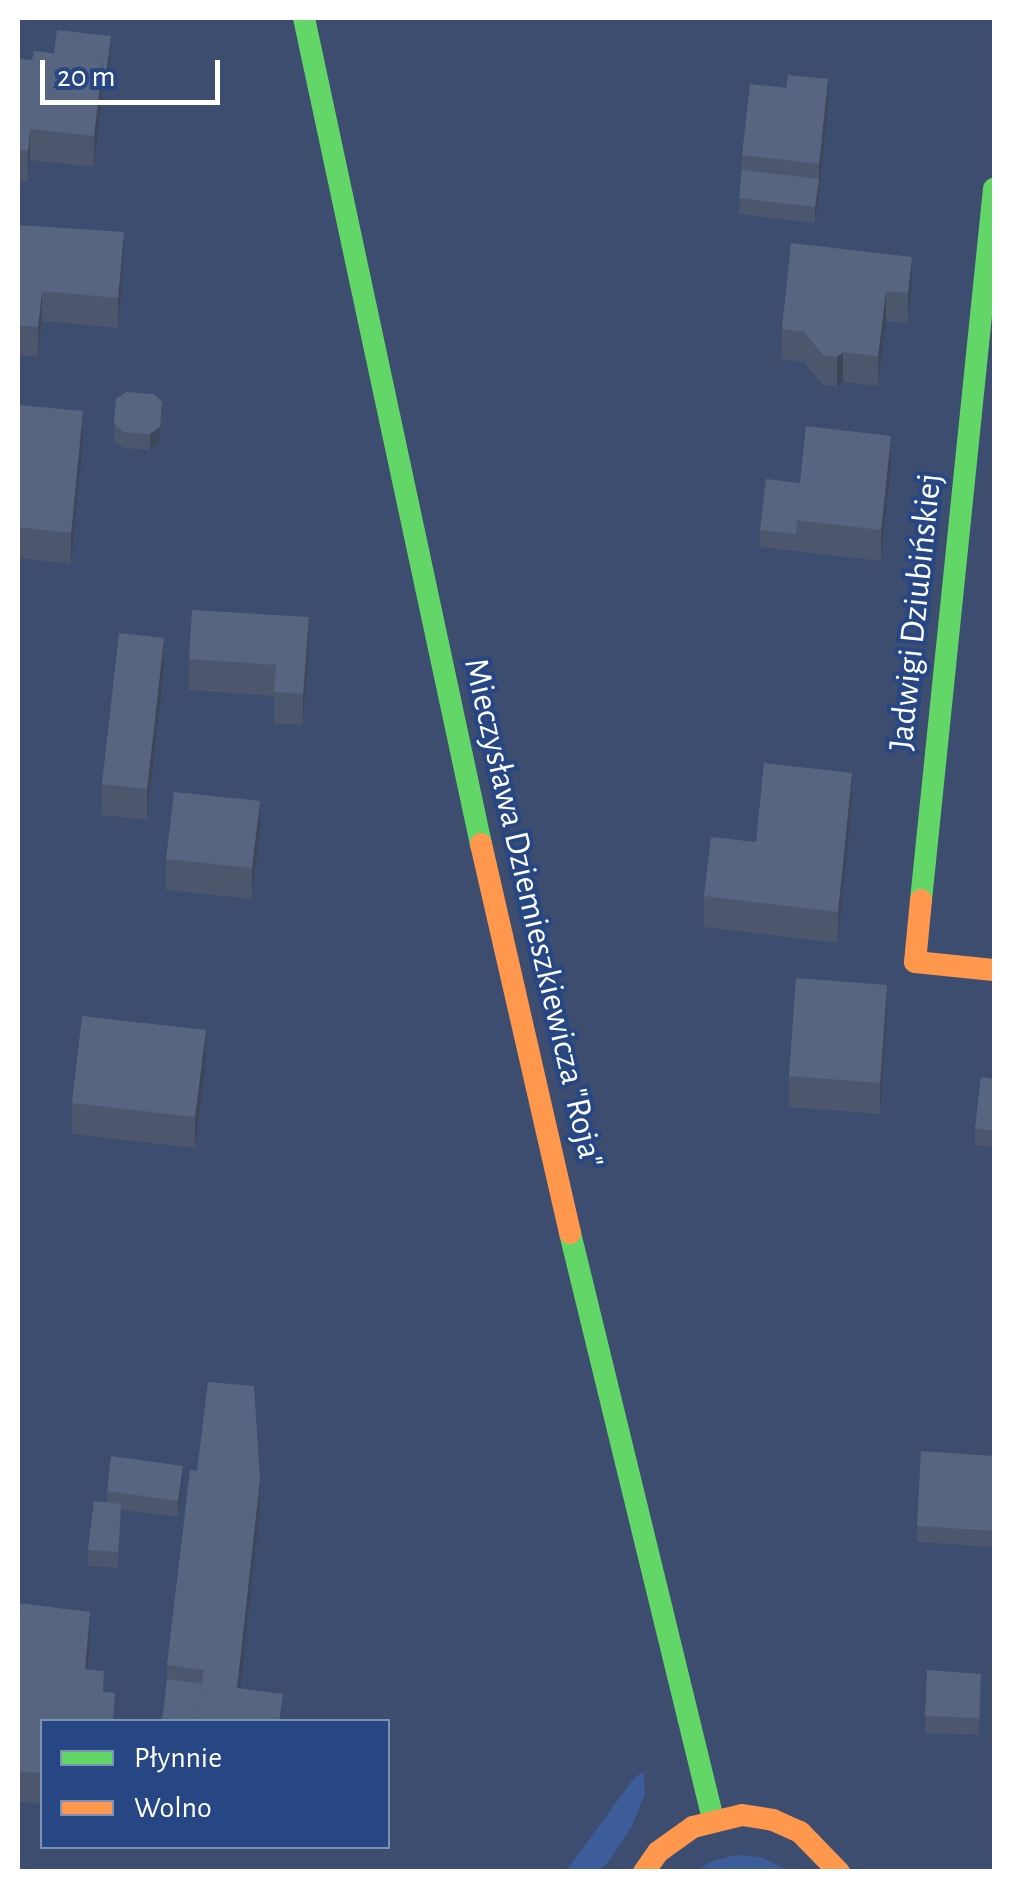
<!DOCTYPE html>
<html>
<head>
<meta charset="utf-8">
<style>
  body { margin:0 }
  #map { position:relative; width:1012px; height:1889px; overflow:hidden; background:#3c4d6f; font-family:"Alegreya Sans",sans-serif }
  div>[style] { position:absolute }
  .green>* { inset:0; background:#3c5d99 }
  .fast>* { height:22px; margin:-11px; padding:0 11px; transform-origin:11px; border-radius:11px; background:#63d668 }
  .slow>* { height:22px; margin:-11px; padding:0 11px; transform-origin:11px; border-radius:11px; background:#ff974d }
  .wall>* { inset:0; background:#4c576e }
  .shaded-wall>* { inset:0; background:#3e475a }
  .building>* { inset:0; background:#586580 }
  span { translate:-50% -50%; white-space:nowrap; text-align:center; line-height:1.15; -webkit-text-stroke:8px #274784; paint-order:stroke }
  .street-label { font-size:35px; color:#fff }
  .frame { position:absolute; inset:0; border:20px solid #fff; pointer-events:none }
  .legend { position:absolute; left:40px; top:1719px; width:350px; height:130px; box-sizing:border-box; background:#274784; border:2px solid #7d91b5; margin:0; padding:12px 18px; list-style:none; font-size:30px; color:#fff }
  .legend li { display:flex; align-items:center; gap:20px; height:50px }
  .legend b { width:50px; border:2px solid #7d91b5 }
  .scale { position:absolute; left:40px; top:60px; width:180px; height:45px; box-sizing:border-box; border:5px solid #fff; border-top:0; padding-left:12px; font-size:30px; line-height:35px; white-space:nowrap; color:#fff; -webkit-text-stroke:8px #274784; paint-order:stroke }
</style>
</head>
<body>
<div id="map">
  <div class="green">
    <i style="clip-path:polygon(643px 1772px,645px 1794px,632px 1826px,607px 1864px,597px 1871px,566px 1871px,634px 1778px)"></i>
    <i style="clip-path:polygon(735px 1855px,761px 1857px,789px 1871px,696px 1871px,710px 1862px)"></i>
  </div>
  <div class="fast">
    <i style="left:304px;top:18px;width:845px;rotate:77.91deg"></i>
    <i style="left:921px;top:900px;width:715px;rotate:-84.14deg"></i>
    <i style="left:570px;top:1233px;width:603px;rotate:76.29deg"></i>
  </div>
  <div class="slow">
    <i style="left:481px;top:844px;width:399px;rotate:77.1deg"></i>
    <i style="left:921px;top:900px;width:62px;rotate:95.5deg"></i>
    <i style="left:915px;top:962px;width:79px;rotate:5.8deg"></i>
    <i style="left:644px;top:1872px;width:24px;rotate:-55deg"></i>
    <i style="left:658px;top:1852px;width:43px;rotate:-35.5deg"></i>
    <i style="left:693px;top:1827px;width:50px;rotate:-13.8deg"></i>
    <i style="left:742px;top:1815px;width:31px;rotate:9deg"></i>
    <i style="left:773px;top:1820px;width:30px;rotate:24deg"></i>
    <i style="left:800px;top:1832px;width:56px;rotate:45.7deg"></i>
  </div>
  <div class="wall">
    <i style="clip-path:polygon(111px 52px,106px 90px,103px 90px,94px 167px,30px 160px,28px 182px,18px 181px,18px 59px,32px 60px,54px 54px)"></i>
    <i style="clip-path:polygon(828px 110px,815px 223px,739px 214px,742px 155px)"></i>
    <i style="clip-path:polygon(18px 225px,124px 263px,118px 328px,42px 321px,38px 357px,18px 355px)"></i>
    <i style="clip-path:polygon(791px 243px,912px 288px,908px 323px,886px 321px,878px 386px,843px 382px,837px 387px,823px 385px,804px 362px,782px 359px,782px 329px)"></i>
    <i style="clip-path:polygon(18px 405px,83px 441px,71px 564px,18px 558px)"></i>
    <i style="clip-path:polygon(162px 418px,160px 443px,150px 450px,123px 448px,114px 440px,114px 423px)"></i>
    <i style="clip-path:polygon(891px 466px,881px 561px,760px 547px,760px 530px,800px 483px)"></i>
    <i style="clip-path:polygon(309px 648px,303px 725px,274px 723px,274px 696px,189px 690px,189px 659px)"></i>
    <i style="clip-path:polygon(164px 669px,147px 820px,102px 815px,102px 784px)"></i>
    <i style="clip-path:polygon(852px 804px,838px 943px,704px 927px,704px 896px,756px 842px)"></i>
    <i style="clip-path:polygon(260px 832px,252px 899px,166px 890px,166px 859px)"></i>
    <i style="clip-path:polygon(887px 1016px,880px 1114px,789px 1107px,789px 1076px)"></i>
    <i style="clip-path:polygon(206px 1061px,195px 1148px,72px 1134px,72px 1103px)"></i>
    <i style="clip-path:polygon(994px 1079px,994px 1147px,975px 1145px,975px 1128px)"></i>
    <i style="clip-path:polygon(994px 1456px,994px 1547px,917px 1542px,917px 1526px)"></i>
    <i style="clip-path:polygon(183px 1482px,178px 1517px,121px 1510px,118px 1568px,88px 1566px,88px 1550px,107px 1502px,107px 1491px)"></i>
    <i style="clip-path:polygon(260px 1509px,240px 1688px,283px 1722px,167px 1679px,167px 1665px)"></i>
    <i style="clip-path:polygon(18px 1603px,90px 1643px,88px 1669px,104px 1692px,115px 1722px,42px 1722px,42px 1804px,18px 1802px)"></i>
    <i style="clip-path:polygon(927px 1670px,981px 1691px,979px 1735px,925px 1733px)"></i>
  </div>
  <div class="shaded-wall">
    <i style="clip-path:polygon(111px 36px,111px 52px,106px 90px,106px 74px)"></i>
    <i style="clip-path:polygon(103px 59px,103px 90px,94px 167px,94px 136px)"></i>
    <i style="clip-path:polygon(828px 79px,828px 110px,819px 195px,819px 164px)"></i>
    <i style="clip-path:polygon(30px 129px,30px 160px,28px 182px,28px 151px)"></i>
    <i style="clip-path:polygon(819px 179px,819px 195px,815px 223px,815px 207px)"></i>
    <i style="clip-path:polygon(124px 232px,124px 263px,118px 328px,118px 298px)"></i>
    <i style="clip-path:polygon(912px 257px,912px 288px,908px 323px,908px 293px)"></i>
    <i style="clip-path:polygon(42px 291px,42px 321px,38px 357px,38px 327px)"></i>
    <i style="clip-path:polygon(886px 291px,886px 321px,878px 386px,878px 356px)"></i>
    <i style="clip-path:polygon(843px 352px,843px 382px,837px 387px,837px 357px)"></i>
    <i style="clip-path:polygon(162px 402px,160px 443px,150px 450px,150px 434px)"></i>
    <i style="clip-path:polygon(83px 411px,83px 441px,71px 564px,71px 533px)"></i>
    <i style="clip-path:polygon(891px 436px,891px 466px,881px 561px,881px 530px)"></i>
    <i style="clip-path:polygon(309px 617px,309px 648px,303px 725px,303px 694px)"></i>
    <i style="clip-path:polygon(164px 638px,164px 669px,147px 820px,147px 789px)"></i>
    <i style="clip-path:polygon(852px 773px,852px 804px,838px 943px,838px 912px)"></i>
    <i style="clip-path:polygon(260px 801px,260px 832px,252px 899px,252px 868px)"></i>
    <i style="clip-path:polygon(887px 985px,887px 1016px,880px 1114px,880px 1083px)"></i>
    <i style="clip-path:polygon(206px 1030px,206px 1061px,195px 1148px,195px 1117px)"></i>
    <i style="clip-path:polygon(183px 1466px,183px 1482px,178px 1517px,178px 1501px)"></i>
    <i style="clip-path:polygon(260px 1479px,260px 1509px,237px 1719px,237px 1688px)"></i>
    <i style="clip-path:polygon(90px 1612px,90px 1643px,85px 1700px,85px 1669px)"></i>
  </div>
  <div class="building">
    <i style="clip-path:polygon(57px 30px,111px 36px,106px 74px,103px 73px,103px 59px,54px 54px)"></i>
    <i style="clip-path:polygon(34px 51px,103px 59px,94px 136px,30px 129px,28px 151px,18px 150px,18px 59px,32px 60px)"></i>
    <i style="clip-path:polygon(788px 75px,828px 79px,819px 164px,742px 155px,750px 84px,786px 88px)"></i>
    <i style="clip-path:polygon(742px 170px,819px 179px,815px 207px,739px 198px)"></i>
    <i style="clip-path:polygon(18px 225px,124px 232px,118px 298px,42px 291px,38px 327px,18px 325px)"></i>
    <i style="clip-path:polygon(791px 243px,912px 257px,908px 293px,886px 291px,878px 356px,843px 352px,837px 357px,823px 355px,804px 332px,782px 329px)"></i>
    <i style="clip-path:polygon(126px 392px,154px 394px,162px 402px,160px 427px,150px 434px,123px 432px,114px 423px,116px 399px)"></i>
    <i style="clip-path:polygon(18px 405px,83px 411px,71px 533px,18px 527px)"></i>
    <i style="clip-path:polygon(806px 426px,891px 436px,881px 530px,796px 520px)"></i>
    <i style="clip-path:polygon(766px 479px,800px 483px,796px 534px,760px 530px)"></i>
    <i style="clip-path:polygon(192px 610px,309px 617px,303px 694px,274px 692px,276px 665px,189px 659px)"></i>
    <i style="clip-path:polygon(119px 633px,164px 638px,147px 789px,102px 784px)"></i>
    <i style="clip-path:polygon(764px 763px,852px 773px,838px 912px,704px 896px,711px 837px,756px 842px)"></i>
    <i style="clip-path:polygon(174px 792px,260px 801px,252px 868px,166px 859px)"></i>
    <i style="clip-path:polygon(796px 978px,887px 985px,880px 1083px,789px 1076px)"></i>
    <i style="clip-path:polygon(82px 1016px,206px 1030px,195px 1117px,72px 1103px)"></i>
    <i style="clip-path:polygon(981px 1077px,994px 1079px,994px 1131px,975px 1128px)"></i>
    <i style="clip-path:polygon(208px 1382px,254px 1386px,260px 1479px,237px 1688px,283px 1694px,279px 1722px,197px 1722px,204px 1670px,167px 1665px,190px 1470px,197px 1471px)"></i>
    <i style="clip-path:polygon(921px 1451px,994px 1456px,994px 1531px,917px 1526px)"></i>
    <i style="clip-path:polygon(111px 1456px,183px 1466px,178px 1501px,107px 1491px)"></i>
    <i style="clip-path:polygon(94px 1501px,121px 1504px,118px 1552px,88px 1550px)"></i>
    <i style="clip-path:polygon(18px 1603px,90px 1612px,85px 1669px,104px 1671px,103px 1692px,115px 1693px,113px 1722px,42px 1722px,42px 1773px,18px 1771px)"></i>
    <i style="clip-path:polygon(927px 1670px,981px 1674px,979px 1718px,925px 1716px)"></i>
    <i style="clip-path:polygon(167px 1679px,202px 1684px,197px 1722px,162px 1722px)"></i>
  </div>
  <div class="street-label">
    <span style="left:916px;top:612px;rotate:-84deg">Jadwigi Dziubińskiej</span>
    <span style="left:533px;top:913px;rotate:77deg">Mieczysława Dziemieszkiewicza "Roja"</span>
  </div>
  <div class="frame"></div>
  <ul class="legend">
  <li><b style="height:12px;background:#63d668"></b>Płynnie</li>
  <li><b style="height:12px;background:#ff974d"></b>Wolno</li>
  </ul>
  <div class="scale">20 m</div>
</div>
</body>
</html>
